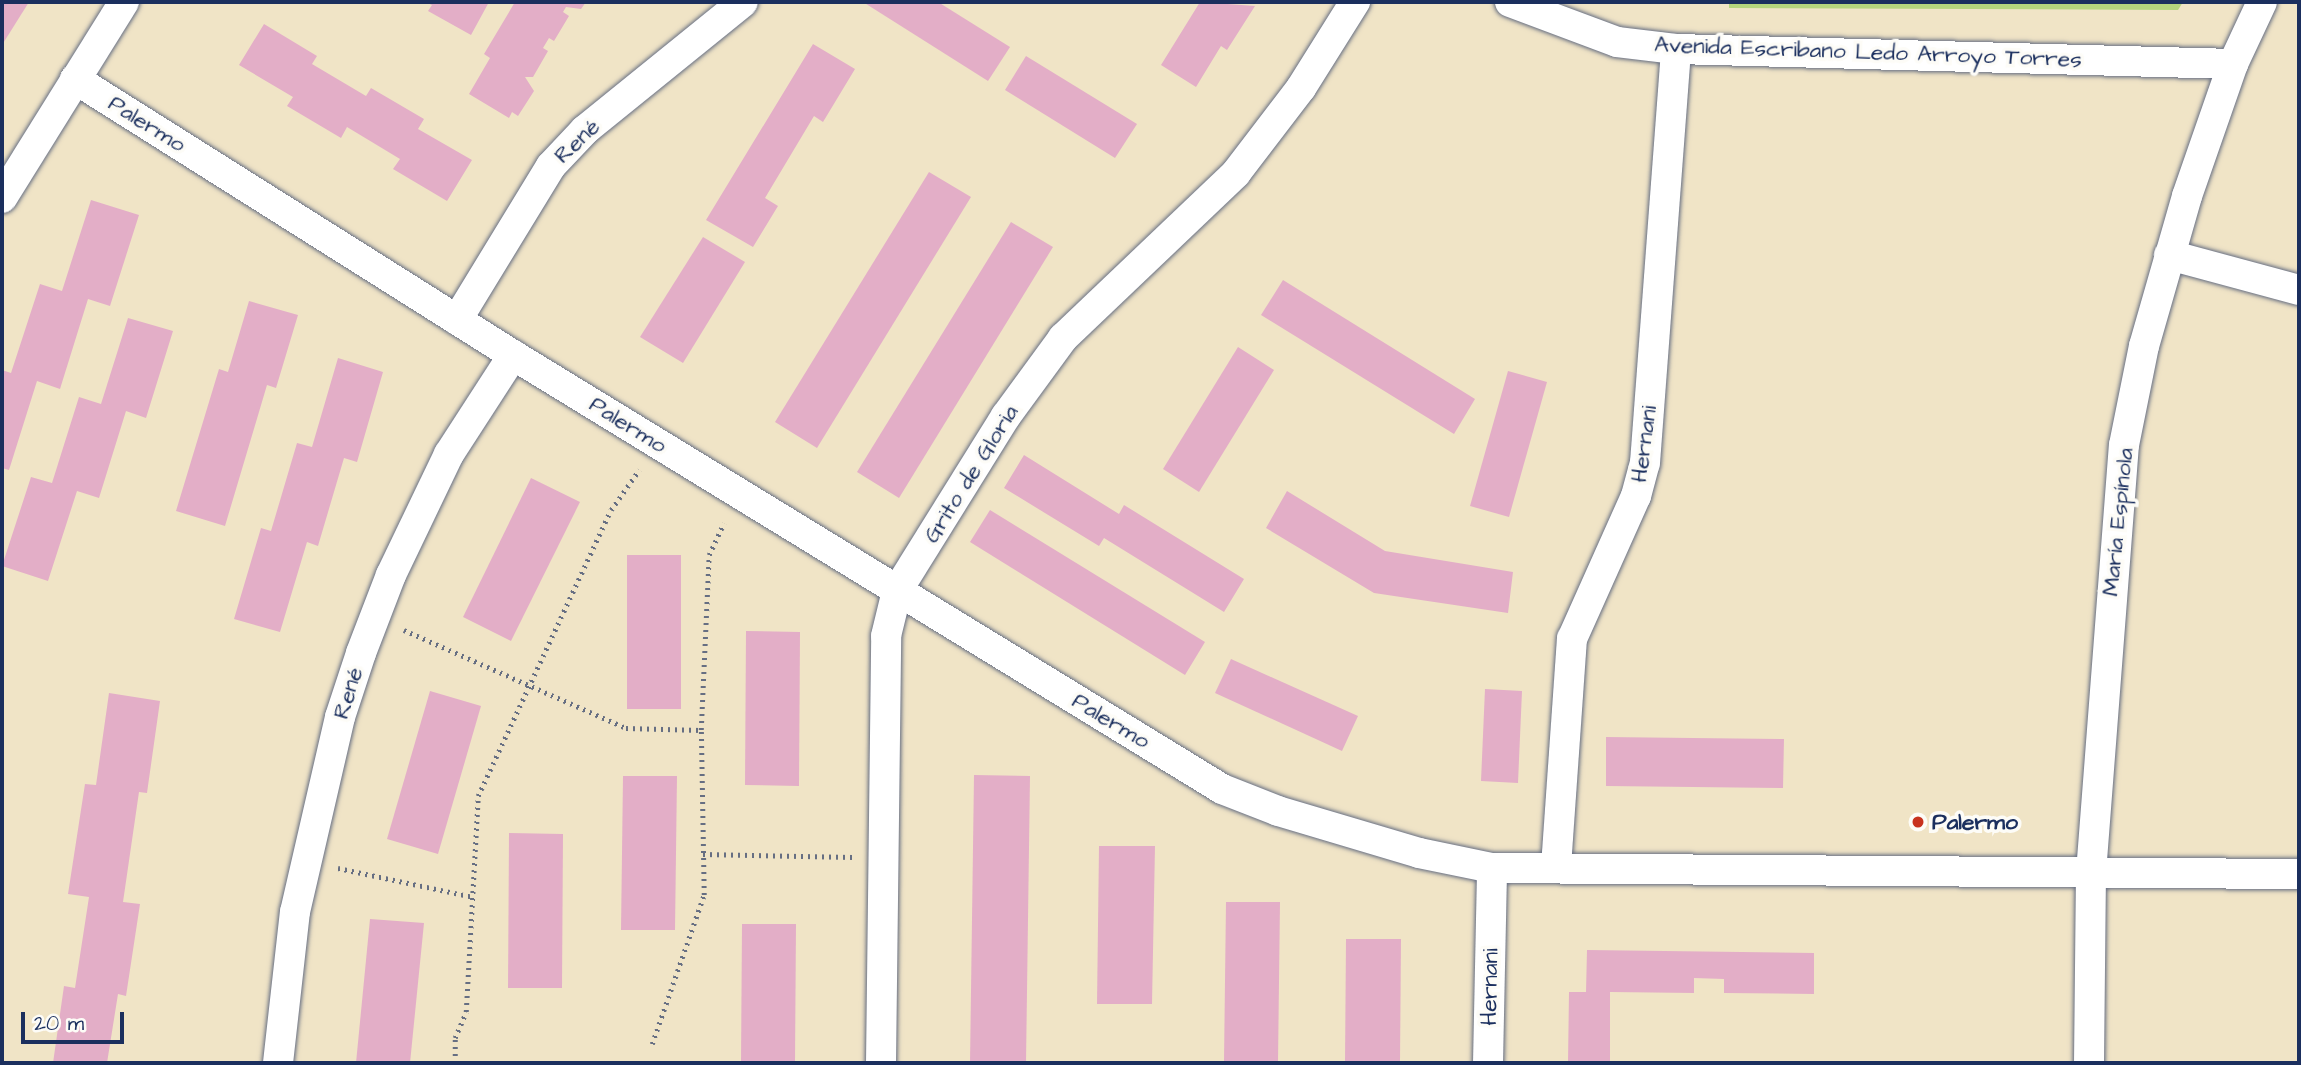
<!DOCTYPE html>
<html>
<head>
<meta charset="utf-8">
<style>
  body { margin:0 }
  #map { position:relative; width:2301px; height:1065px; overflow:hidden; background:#f0e4c6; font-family:"Architects Daughter",sans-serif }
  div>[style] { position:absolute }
  .green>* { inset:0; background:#b5d57d }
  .building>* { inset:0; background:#e3aec7 }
  .path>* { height:4.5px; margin-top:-2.25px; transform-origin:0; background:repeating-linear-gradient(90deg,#666e82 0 2px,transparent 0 7px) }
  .roads { filter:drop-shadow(0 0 2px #666e82) drop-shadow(0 0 2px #666e82) }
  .street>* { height:30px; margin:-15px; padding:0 15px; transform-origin:15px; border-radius:15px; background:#fff }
  .dots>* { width:19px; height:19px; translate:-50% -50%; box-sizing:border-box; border:4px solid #fdfcf7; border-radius:50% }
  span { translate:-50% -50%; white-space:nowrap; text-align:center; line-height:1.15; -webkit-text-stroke:7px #fdfcf7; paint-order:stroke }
  .street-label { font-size:23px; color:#1b2f5e }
  .poi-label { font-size:23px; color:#1b2f5e; font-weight:700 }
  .left { translate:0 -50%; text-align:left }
  .frame { position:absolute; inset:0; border:4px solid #1b2f5e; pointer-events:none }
  .scale { position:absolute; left:21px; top:1012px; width:103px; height:32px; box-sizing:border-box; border:4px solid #1b2f5e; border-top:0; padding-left:9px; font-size:21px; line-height:24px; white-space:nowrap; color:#1b2f5e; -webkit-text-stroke:5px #fdfcf7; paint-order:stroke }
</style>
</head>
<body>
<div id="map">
  <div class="green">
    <i style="clip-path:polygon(1729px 2px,2183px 2px,2178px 10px,1729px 8px)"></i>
  </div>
  <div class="building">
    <i style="clip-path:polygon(2px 2px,29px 2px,2px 45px)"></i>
    <i style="clip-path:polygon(425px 2px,489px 2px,471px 35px,428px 11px,432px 5px)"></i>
    <i style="clip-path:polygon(515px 2px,586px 2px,581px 9px,566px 7px,563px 12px,569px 16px,554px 41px,549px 38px,543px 48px,548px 51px,533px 77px,525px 77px,534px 91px,518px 116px,512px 112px,509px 118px,469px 94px,490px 58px,484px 54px)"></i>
    <i style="clip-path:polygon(863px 2px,938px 2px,1010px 47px,988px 81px)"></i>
    <i style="clip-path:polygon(1200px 2px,1255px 6px,1227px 50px,1221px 46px,1196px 87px,1161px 65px)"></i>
    <i style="clip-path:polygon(264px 24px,317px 56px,312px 64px,366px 96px,371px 88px,424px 119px,418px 129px,472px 160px,447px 201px,393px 169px,400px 159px,347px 127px,341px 138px,287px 106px,293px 97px,239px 65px)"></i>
    <i style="clip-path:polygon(813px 44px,855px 69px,823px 122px,814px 116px,765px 198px,778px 206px,753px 247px,706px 220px)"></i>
    <i style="clip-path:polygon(1026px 56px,1137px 124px,1115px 158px,1005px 90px)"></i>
    <i style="clip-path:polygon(929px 172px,971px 197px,817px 448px,775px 422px)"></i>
    <i style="clip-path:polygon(91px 200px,139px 215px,110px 306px,88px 299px,60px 389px,37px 381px,9px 470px,2px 468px,2px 370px,11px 373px,40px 284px,62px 291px)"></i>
    <i style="clip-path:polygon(1011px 222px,1053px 247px,899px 498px,857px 472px)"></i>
    <i style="clip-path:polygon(703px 237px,745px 262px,683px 363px,640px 337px)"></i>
    <i style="clip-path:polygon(1283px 280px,1475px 399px,1454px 434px,1261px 315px)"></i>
    <i style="clip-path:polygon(249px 301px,298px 315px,276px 388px,267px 385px,225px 526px,176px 511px,219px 369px,228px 372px)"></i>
    <i style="clip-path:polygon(128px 318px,173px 331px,146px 418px,126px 411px,99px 498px,77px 491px,48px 581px,2px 566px,31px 477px,52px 483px,79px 397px,101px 404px)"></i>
    <i style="clip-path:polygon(1238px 347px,1274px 370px,1199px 492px,1163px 469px)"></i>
    <i style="clip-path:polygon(338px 358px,383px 372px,357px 462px,344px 458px,318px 546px,307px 542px,280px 632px,234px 619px,261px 528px,271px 531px,297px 443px,312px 447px)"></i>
    <i style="clip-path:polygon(1508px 371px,1547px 382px,1509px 517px,1470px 506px)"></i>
    <i style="clip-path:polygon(1024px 455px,1119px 514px,1124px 505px,1244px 579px,1224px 612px,1104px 538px,1099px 546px,1004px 488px)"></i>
    <i style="clip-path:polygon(531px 478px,580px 502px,511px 641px,463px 617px)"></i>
    <i style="clip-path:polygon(1287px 491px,1385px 551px,1513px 572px,1508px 613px,1374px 593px,1266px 528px)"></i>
    <i style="clip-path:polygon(990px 510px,1205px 642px,1185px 675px,970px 542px)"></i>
    <i style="clip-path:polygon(627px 555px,681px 555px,681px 709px,627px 709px)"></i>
    <i style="clip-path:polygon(746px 631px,800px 632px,799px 786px,745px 785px)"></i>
    <i style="clip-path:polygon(1231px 659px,1358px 716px,1342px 751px,1215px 693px)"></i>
    <i style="clip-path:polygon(1485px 689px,1522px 691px,1518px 783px,1481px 781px)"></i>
    <i style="clip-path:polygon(430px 691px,481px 706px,438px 854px,387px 839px)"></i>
    <i style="clip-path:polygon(109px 693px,160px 701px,147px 793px,139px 792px,123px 902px,140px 904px,126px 996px,118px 994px,107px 1063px,53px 1063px,64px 986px,75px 988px,89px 897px,68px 894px,85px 784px,96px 785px)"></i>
    <i style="clip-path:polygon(1606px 737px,1784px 739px,1783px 788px,1606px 786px)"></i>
    <i style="clip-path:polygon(974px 775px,1030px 776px,1026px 1063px,970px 1063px)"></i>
    <i style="clip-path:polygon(623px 776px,677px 776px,675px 930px,621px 930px)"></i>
    <i style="clip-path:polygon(509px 833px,563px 834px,562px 988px,508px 988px)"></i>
    <i style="clip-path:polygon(1099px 846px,1155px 846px,1152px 1004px,1097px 1004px)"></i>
    <i style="clip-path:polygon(1226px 902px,1280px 902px,1278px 1062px,1224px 1061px)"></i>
    <i style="clip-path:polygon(370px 919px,424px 923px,410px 1063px,356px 1063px)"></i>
    <i style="clip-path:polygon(742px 924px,796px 924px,795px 1063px,741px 1063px)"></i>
    <i style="clip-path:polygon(1346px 939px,1401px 939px,1400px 1063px,1345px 1063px)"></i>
    <i style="clip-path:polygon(1587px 950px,1814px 953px,1814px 994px,1724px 993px,1724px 979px,1694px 978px,1694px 993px,1610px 992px,1610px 1063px,1568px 1063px,1569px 992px,1586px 992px)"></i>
  </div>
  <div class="path">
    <i style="left:404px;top:630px;width:243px;rotate:23.8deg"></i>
    <i style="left:626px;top:728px;width:75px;rotate:1.5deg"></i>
    <i style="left:703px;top:854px;width:150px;rotate:1.1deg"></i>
    <i style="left:338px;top:868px;width:138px;rotate:12.1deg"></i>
    <i style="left:652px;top:1044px;width:158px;rotate:-70.8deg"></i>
    <i style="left:704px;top:895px;width:165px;rotate:-91deg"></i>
    <i style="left:701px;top:730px;width:175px;rotate:-87.4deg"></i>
    <i style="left:709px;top:555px;width:35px;rotate:-65deg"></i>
    <i style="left:455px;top:1063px;width:25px;rotate:-90deg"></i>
    <i style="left:455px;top:1038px;width:28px;rotate:-67deg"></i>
    <i style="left:466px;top:1012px;width:216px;rotate:-86.8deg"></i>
    <i style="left:478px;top:796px;width:315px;rotate:-65.1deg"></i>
    <i style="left:611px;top:510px;width:49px;rotate:-55deg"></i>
  </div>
  <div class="roads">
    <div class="street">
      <i style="left:1510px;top:2px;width:114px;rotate:20.5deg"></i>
      <i style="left:1617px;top:42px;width:59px;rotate:6.8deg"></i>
      <i style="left:1676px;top:49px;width:557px;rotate:1.54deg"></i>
      <i style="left:75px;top:79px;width:518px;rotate:32.22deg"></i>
      <i style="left:513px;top:355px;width:831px;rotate:31.47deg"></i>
      <i style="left:1222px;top:789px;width:60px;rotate:21.4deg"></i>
      <i style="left:1278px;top:811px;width:147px;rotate:16.6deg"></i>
      <i style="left:1419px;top:853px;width:75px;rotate:11.6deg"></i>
      <i style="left:1492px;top:868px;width:807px;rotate:0.43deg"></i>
      <i style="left:2px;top:198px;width:231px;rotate:-58.1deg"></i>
      <i style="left:2169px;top:255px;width:135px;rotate:15.1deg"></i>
      <i style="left:457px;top:320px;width:180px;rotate:-58.6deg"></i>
      <i style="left:551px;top:166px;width:50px;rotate:-46.6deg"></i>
      <i style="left:585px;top:130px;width:203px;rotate:-39deg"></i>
      <i style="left:1556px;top:867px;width:229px;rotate:-86deg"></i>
      <i style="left:1572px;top:639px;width:157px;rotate:-65.9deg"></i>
      <i style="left:1636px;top:496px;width:34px;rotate:-75deg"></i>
      <i style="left:1645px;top:463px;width:415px;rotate:-85.7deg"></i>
      <i style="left:278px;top:1063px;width:152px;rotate:-83.6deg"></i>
      <i style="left:295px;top:912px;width:200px;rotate:-77deg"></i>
      <i style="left:340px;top:717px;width:67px;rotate:-71.8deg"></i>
      <i style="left:361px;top:653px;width:84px;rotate:-69deg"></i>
      <i style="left:391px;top:575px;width:134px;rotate:-64.4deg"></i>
      <i style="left:449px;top:454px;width:118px;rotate:-57.1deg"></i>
      <i style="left:881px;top:1063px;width:427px;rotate:-89.3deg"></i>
      <i style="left:886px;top:636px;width:46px;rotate:-76.3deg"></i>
      <i style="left:897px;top:591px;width:206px;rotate:-58.1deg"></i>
      <i style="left:1006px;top:416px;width:97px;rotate:-53.8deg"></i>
      <i style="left:1063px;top:338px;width:239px;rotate:-43.6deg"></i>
      <i style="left:1236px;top:173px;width:107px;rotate:-52.6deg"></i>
      <i style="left:1301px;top:88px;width:102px;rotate:-57.9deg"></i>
      <i style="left:1488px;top:1063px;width:195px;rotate:-88.8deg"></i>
      <i style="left:2089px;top:1063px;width:190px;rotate:-89.4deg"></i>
      <i style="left:2091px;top:873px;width:429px;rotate:-85.6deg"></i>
      <i style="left:2124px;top:445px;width:101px;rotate:-78.6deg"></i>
      <i style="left:2144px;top:346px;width:156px;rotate:-74deg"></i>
      <i style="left:2187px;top:196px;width:140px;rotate:-70.8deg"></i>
      <i style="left:2233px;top:64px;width:68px;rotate:-64.9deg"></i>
    </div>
  </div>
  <div class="dots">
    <i style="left:1918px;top:822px;background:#c8321e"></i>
  </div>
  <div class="street-label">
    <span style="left:1868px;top:52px;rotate:2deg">Avenida Escribano Ledo Arroyo Torres</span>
    <span style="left:147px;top:124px;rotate:32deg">Palermo</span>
    <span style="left:577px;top:141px;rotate:-44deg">René</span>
    <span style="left:628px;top:425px;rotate:32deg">Palermo</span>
    <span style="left:1644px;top:444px;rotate:-82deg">Hernani</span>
    <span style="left:971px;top:474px;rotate:-58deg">Grito de Gloria</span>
    <span style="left:2118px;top:522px;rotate:-84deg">María Espínola</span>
    <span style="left:348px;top:693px;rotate:-73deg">René</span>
    <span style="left:1111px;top:721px;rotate:31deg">Palermo</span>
    <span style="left:1490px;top:987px;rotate:-89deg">Hernani</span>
  </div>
  <div class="poi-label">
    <span class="left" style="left:1932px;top:822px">Palermo</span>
  </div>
  <div class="frame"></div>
  <div class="scale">20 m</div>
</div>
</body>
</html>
